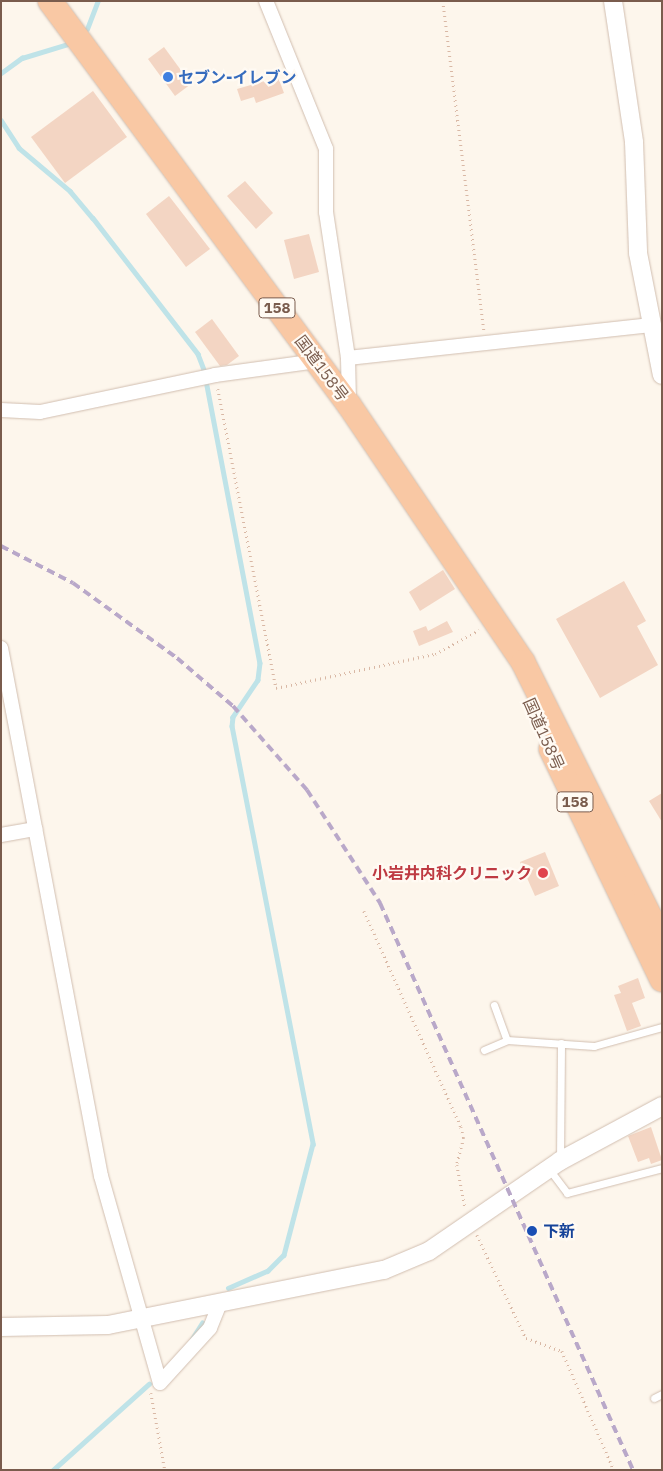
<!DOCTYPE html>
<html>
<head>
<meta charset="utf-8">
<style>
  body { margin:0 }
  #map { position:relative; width:663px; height:1471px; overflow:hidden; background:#fdf6ec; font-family:"IBM Plex Sans","Noto Sans JP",sans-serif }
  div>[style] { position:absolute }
  .stream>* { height:4.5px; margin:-2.25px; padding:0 2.25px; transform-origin:2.25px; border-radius:2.25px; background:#bfe3e8 }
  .building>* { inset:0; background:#f3d5c3 }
  .path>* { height:2.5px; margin-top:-1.25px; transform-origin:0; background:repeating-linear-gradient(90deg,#d9b8a5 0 1px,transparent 0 5px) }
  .roads { filter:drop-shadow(0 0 1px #d1beb0) drop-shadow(0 0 1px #d1beb0) }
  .service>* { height:7px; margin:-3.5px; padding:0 3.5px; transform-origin:3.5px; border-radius:3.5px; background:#fff }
  .minor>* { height:14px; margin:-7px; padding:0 7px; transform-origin:7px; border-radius:7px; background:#fff }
  .tertiary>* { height:18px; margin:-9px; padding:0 9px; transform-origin:9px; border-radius:9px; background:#fff }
  .trunk>* { height:24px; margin:-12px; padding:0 12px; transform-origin:12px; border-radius:12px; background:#f9c8a4 }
  .rail>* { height:4px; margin-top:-2px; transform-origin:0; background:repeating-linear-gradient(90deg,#b9a8c9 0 8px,transparent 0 13px) }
  .dots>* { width:14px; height:14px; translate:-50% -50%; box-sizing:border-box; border:2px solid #fffaf3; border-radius:50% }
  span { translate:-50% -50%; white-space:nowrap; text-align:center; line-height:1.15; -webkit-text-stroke:4.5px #fffaf3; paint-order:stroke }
  .shield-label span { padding:1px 4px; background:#fffaf3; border:1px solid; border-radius:4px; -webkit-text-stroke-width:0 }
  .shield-label { font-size:15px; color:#7a5c4d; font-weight:700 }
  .shop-label { font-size:16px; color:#366cbe; font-weight:700 }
  .left { translate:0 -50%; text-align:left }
  .street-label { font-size:16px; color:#7a5c4d }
  .health-label { font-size:16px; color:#be3a42; font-weight:700 }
  .right { translate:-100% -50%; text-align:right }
  .transit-label { font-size:16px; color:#164399; font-weight:700 }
  .frame { position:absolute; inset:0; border:2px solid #7a5c4d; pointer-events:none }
</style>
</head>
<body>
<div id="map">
  <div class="stream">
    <i style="left:87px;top:29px;width:30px;rotate:-69deg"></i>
    <i style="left:1px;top:73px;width:26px;rotate:-36deg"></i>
    <i style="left:22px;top:58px;width:48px;rotate:-16.9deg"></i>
    <i style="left:1px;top:120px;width:33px;rotate:57deg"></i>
    <i style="left:19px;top:148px;width:67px;rotate:40.1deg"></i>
    <i style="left:70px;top:191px;width:35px;rotate:50deg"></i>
    <i style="left:93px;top:218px;width:172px;rotate:52.3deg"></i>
    <i style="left:198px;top:354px;width:17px;rotate:69deg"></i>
    <i style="left:204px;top:370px;width:298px;rotate:79.2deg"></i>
    <i style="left:260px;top:663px;width:17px;rotate:97deg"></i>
    <i style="left:258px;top:680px;width:45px;rotate:124deg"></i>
    <i style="left:233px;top:717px;width:9px;rotate:96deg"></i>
    <i style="left:232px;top:726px;width:426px;rotate:79deg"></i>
    <i style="left:313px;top:1144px;width:115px;rotate:104.6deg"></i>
    <i style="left:284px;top:1255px;width:23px;rotate:135deg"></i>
    <i style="left:268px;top:1271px;width:43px;rotate:156.4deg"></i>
    <i style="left:192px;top:1339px;width:19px;rotate:-58deg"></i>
    <i style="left:53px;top:1470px;width:129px;rotate:-41.9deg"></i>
  </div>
  <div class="building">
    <i style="clip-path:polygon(164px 47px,191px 84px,175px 96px,148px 59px)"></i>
    <i style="clip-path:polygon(278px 77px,284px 93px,256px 103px,254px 97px,241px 101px,237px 89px)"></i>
    <i style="clip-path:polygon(93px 91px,127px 137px,65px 183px,31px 137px)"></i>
    <i style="clip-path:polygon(245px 181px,273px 213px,256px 229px,227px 196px)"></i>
    <i style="clip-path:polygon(169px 196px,210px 249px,186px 267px,146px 214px)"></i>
    <i style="clip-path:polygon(309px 234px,319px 272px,294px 279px,284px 240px)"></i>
    <i style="clip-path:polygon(212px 319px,239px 356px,227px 365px,220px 366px,195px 332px)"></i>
    <i style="clip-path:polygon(443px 570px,455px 589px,420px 611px,409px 592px)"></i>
    <i style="clip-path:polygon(624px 581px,646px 621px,637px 626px,658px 665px,600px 698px,556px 619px)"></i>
    <i style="clip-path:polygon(447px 621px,453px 632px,419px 646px,413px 631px,426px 626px,428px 631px)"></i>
    <i style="clip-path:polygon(662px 793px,662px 822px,649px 801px)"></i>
    <i style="clip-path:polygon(545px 852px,559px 886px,535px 896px,520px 862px)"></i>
    <i style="clip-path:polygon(638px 978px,645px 998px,632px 1003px,641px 1026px,627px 1031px,614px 995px,621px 993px,618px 986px)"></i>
    <i style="clip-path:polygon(651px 1127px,662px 1160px,651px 1164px,649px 1158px,638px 1162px,628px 1136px)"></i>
  </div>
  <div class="path">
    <i style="left:443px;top:1px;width:332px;rotate:82.9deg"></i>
    <i style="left:218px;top:389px;width:305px;rotate:79deg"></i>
    <i style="left:276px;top:688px;width:163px;rotate:-12.1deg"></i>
    <i style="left:435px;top:654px;width:50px;rotate:-28.6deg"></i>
    <i style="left:364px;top:911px;width:237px;rotate:65.8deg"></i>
    <i style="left:461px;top:1127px;width:11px;rotate:75deg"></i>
    <i style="left:464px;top:1138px;width:28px;rotate:105deg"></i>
    <i style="left:457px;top:1165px;width:43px;rotate:79.2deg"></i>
    <i style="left:477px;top:1235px;width:114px;rotate:64.6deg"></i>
    <i style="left:526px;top:1338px;width:38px;rotate:20deg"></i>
    <i style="left:562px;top:1351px;width:130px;rotate:66.4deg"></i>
    <i style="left:151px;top:1393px;width:78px;rotate:79.7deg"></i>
  </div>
  <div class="roads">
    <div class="service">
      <i style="left:494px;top:1005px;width:37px;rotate:70deg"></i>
      <i style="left:484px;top:1050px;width:25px;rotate:-23deg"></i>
      <i style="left:507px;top:1040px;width:87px;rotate:3.9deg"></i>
      <i style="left:594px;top:1046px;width:71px;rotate:-15.6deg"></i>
      <i style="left:560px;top:1160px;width:117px;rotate:-89.5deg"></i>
      <i style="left:549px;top:1169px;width:30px;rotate:53deg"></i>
      <i style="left:567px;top:1193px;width:98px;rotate:-14.7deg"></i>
      <i style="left:654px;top:1398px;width:9px;rotate:-27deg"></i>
    </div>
    <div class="minor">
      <i style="left:266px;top:1px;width:160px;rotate:67.9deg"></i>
      <i style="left:326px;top:149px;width:63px;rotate:90deg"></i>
      <i style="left:326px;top:212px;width:148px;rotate:81.4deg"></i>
      <i style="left:348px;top:358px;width:44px;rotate:88.7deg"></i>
      <i style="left:348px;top:358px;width:305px;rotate:-6.2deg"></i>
      <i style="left:1px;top:410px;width:39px;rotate:3deg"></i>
      <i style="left:40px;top:412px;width:179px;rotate:-11.9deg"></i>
      <i style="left:215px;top:375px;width:103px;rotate:-7.8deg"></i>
      <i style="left:1px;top:648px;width:537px;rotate:79.28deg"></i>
      <i style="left:101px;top:1176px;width:215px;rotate:74.1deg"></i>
      <i style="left:160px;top:1383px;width:74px;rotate:-47.7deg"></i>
      <i style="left:210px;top:1328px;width:27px;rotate:-68deg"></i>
      <i style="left:1px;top:835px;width:35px;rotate:-10deg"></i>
    </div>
    <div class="tertiary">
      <i style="left:613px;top:1px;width:143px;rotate:81.5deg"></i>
      <i style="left:634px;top:142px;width:111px;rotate:87.9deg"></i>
      <i style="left:638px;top:253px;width:124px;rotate:78.9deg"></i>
      <i style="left:1px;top:1327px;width:107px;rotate:-1.1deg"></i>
      <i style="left:108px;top:1325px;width:281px;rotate:-11.3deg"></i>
      <i style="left:384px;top:1270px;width:49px;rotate:-22.9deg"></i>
      <i style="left:429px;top:1251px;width:159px;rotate:-34.5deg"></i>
      <i style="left:560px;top:1161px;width:116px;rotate:-28.3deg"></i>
    </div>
    <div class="trunk">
      <i style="left:50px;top:1px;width:503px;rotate:53.49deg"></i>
      <i style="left:349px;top:405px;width:310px;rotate:55.9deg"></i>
      <i style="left:523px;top:662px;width:312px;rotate:63.5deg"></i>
      <i style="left:551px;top:749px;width:256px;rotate:64.3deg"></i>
    </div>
  </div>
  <div class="rail">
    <i style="left:1px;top:546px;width:81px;rotate:27.2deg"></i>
    <i style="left:73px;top:583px;width:128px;rotate:35.8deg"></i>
    <i style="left:177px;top:658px;width:74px;rotate:40.6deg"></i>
    <i style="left:233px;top:706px;width:112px;rotate:48.6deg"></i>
    <i style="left:307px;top:790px;width:135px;rotate:57.1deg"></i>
    <i style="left:380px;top:903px;width:621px;rotate:65.95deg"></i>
  </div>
  <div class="dots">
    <i style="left:168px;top:77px;background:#3f7fe0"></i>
    <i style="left:543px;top:873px;background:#e0444e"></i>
    <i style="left:532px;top:1231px;background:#1a4fb4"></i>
  </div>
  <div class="shield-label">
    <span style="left:277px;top:308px">158</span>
    <span style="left:575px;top:802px">158</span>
  </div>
  <div class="shop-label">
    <span class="left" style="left:178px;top:77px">セブン-イレブン</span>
  </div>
  <div class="street-label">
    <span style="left:322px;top:368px;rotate:53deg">国道158号</span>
    <span style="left:544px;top:734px;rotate:66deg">国道158号</span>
  </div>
  <div class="health-label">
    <span class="right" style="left:532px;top:873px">小岩井内科クリニック</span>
  </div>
  <div class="transit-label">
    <span class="left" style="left:543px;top:1231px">下新</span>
  </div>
  <div class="frame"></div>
</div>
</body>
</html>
